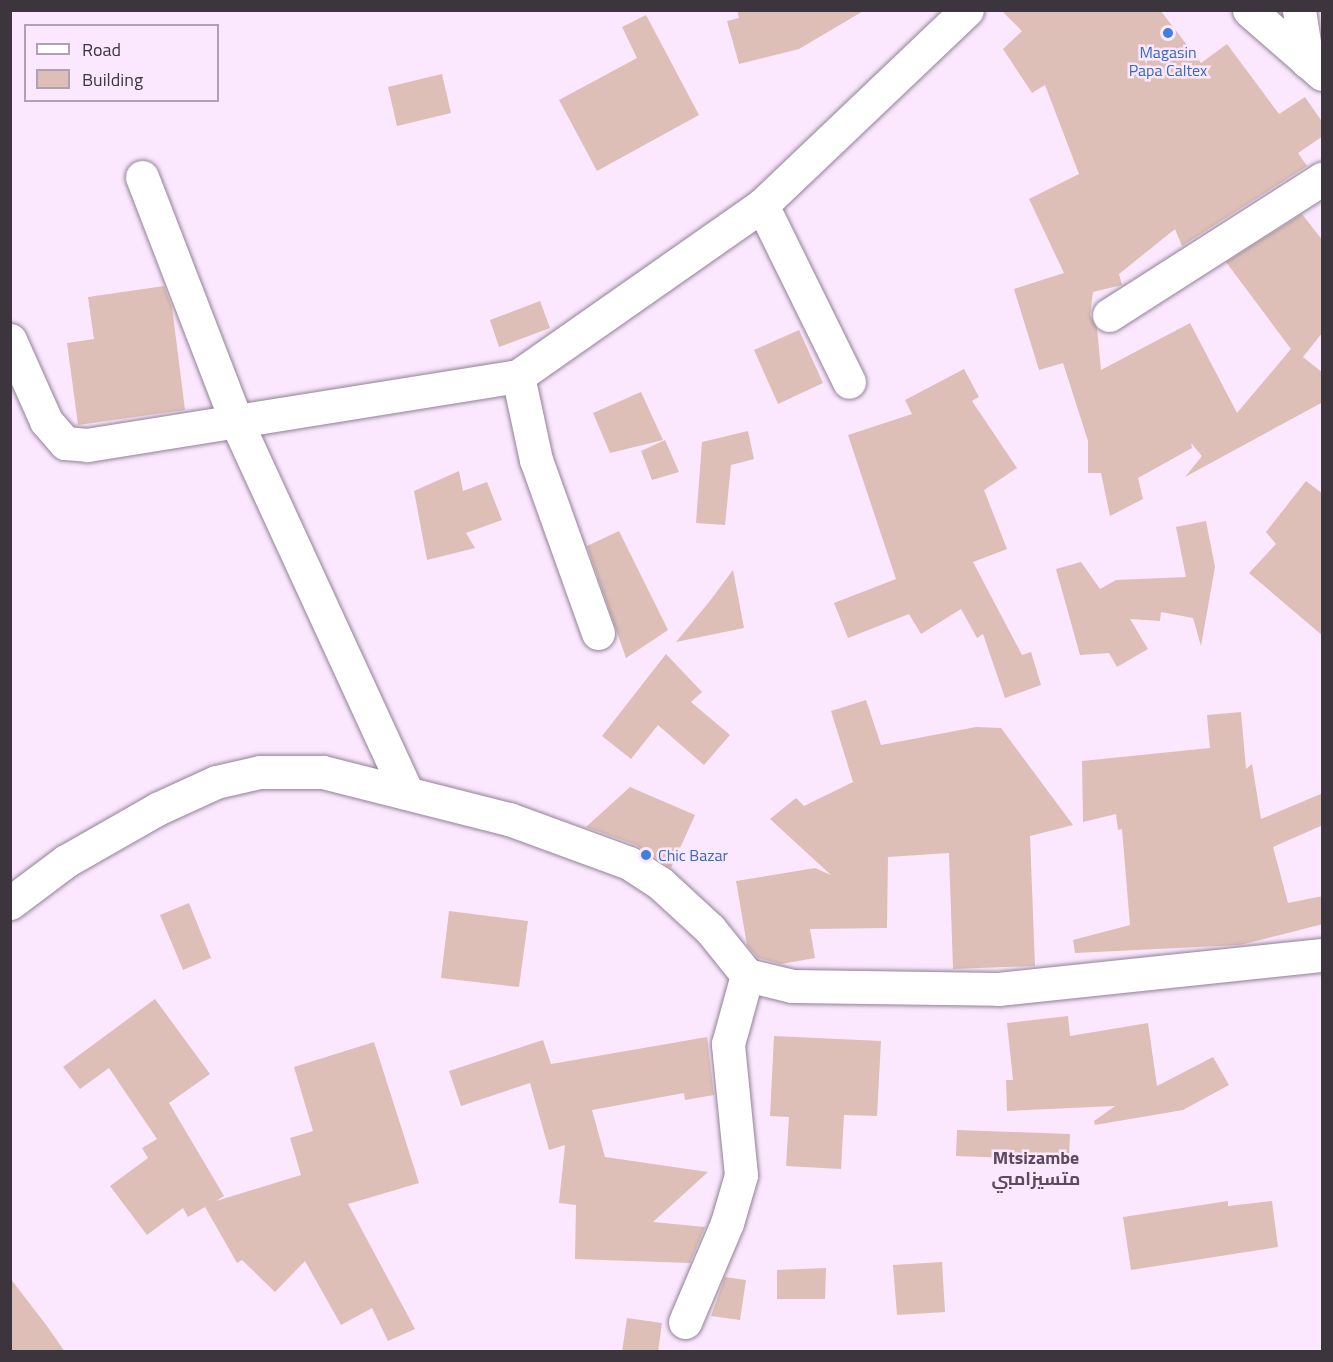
<!DOCTYPE html>
<html>
<head>
<meta charset="utf-8">
<style>
  body { margin:0 }
  #map { position:relative; width:1333px; height:1362px; overflow:hidden; background:#fbe8ff; font-family:"Titillium Web",Cairo,sans-serif }
  div>[style] { position:absolute }
  .building>* { inset:0; background:#ddbfb7 }
  .roads { filter:drop-shadow(0 0 2px #928195) drop-shadow(0 0 2px #928195) }
  .minor>* { height:33px; margin:-16.5px; padding:0 16.5px; transform-origin:16.5px; border-radius:16.5px; background:#fff }
  .major>* { height:33px; margin:-16.5px; padding:0 16.5px; transform-origin:16.5px; border-radius:16.5px; background:#fff }
  .dots>* { width:16px; height:16px; translate:-50% -50%; box-sizing:border-box; border:3px solid #fbe8ff; border-radius:50% }
  span { translate:-50% -50%; white-space:nowrap; text-align:center; line-height:1.15; -webkit-text-stroke:5px #fbe8ff; paint-order:stroke }
  .shop-label { font-size:16px; color:#366cbe }
  .left { translate:0 -50%; text-align:left }
  .neighbourhood-label { font-size:18px; color:#5b4b5d; font-weight:700 }
  .frame { position:absolute; inset:0; border:12px solid #3c353e; pointer-events:none }
  .legend { position:absolute; left:24px; top:24px; width:195px; height:78px; box-sizing:border-box; background:#fbe8ff; border:2px solid #afa0b2; margin:0; padding:8px 10px; list-style:none; font-size:18px; color:#3c353e }
  .legend li { display:flex; align-items:center; gap:12px; height:30px }
  .legend b { width:30px; border:2px solid #afa0b2 }
</style>
</head>
<body>
<div id="map">
  <div class="building">
    <i style="clip-path:polygon(737px 10px,865px 10px,799px 49px,739px 64px,727px 21px,739px 18px)"></i>
    <i style="clip-path:polygon(1001px 10px,1160px 10px,1201px 63px,1227px 44px,1279px 114px,1305px 97px,1323px 123px,1323px 136px,1298px 153px,1307px 166px,1185px 244px,1182px 246px,1175px 229px,1119px 274px,1122px 285px,1093px 292px,1090px 315px,1097px 328px,1101px 370px,1190px 323px,1237px 413px,1291px 349px,1226px 262px,1302px 214px,1323px 241px,1323px 332px,1303px 357px,1323px 373px,1323px 402px,1185px 477px,1202px 456px,1191px 443px,1192px 448px,1138px 478px,1143px 499px,1110px 516px,1101px 473px,1088px 473px,1088px 441px,1063px 363px,1039px 370px,1014px 289px,1064px 273px,1029px 199px,1079px 174px,1045px 85px,1032px 93px,1003px 49px,1022px 31px)"></i>
    <i style="clip-path:polygon(646px 15px,699px 115px,597px 171px,559px 100px,637px 58px,622px 27px)"></i>
    <i style="clip-path:polygon(442px 74px,451px 113px,397px 126px,388px 87px)"></i>
    <i style="clip-path:polygon(164px 286px,172px 307px,185px 410px,78px 425px,67px 343px,94px 339px,88px 297px)"></i>
    <i style="clip-path:polygon(540px 301px,550px 328px,499px 347px,490px 320px)"></i>
    <i style="clip-path:polygon(799px 330px,823px 383px,778px 404px,754px 350px)"></i>
    <i style="clip-path:polygon(964px 369px,979px 397px,972px 401px,1017px 468px,984px 490px,1007px 549px,973px 562px,1022px 655px,1031px 652px,1041px 685px,1005px 698px,983px 634px,977px 638px,961px 609px,921px 634px,909px 614px,848px 638px,834px 603px,896px 579px,848px 435px,912px 414px,905px 400px)"></i>
    <i style="clip-path:polygon(641px 392px,663px 440px,610px 453px,593px 413px)"></i>
    <i style="clip-path:polygon(748px 431px,754px 459px,731px 465px,725px 525px,696px 523px,702px 442px)"></i>
    <i style="clip-path:polygon(665px 440px,679px 472px,652px 480px,641px 451px)"></i>
    <i style="clip-path:polygon(459px 471px,463px 491px,487px 482px,502px 520px,466px 533px,475px 548px,427px 560px,414px 491px)"></i>
    <i style="clip-path:polygon(1306px 481px,1323px 494px,1323px 636px,1249px 573px,1276px 544px,1266px 532px)"></i>
    <i style="clip-path:polygon(1206px 521px,1215px 567px,1201px 646px,1193px 618px,1161px 612px,1160px 621px,1130px 619px,1148px 649px,1117px 667px,1109px 653px,1080px 655px,1056px 569px,1081px 562px,1100px 589px,1116px 580px,1186px 577px,1176px 527px)"></i>
    <i style="clip-path:polygon(619px 531px,668px 630px,626px 658px,587px 546px)"></i>
    <i style="clip-path:polygon(733px 570px,744px 628px,676px 642px,709px 602px)"></i>
    <i style="clip-path:polygon(666px 654px,702px 692px,691px 702px,730px 735px,704px 765px,658px 725px,631px 759px,602px 736px)"></i>
    <i style="clip-path:polygon(866px 700px,881px 745px,976px 727px,1001px 728px,1073px 825px,1030px 836px,1035px 966px,953px 969px,949px 853px,888px 857px,887px 928px,810px 929px,815px 958px,781px 964px,758px 958px,747px 945px,736px 881px,815px 868px,831px 875px,770px 819px,796px 798px,804px 806px,853px 782px,831px 711px)"></i>
    <i style="clip-path:polygon(1241px 712px,1246px 769px,1252px 764px,1261px 819px,1323px 793px,1323px 825px,1273px 847px,1288px 903px,1323px 896px,1323px 924px,1240px 945px,1075px 953px,1073px 940px,1130px 925px,1122px 829px,1118px 830px,1116px 814px,1083px 822px,1082px 761px,1210px 748px,1207px 715px)"></i>
    <i style="clip-path:polygon(630px 787px,695px 815px,671px 868px,636px 845px,586px 827px)"></i>
    <i style="clip-path:polygon(189px 903px,211px 958px,183px 970px,160px 915px)"></i>
    <i style="clip-path:polygon(449px 911px,528px 921px,519px 987px,441px 978px)"></i>
    <i style="clip-path:polygon(155px 999px,210px 1074px,169px 1103px,224px 1196px,216px 1201px,301px 1175px,290px 1138px,313px 1131px,294px 1067px,374px 1042px,419px 1183px,348px 1204px,415px 1329px,388px 1341px,372px 1308px,341px 1325px,305px 1261px,275px 1292px,242px 1260px,237px 1263px,205px 1207px,188px 1217px,183px 1208px,147px 1235px,110px 1186px,148px 1158px,142px 1148px,157px 1139px,109px 1068px,80px 1089px,63px 1067px)"></i>
    <i style="clip-path:polygon(1068px 1016px,1070px 1036px,1148px 1023px,1157px 1086px,1213px 1057px,1229px 1085px,1183px 1110px,1095px 1125px,1094px 1121px,1115px 1106px,1007px 1111px,1006px 1080px,1013px 1080px,1007px 1023px)"></i>
    <i style="clip-path:polygon(774px 1036px,881px 1041px,877px 1116px,844px 1115px,841px 1169px,786px 1166px,789px 1117px,770px 1116px)"></i>
    <i style="clip-path:polygon(707px 1037px,714px 1095px,685px 1100px,684px 1093px,592px 1110px,605px 1157px,708px 1172px,653px 1222px,705px 1227px,690px 1263px,575px 1259px,576px 1205px,559px 1203px,565px 1145px,549px 1150px,530px 1083px,461px 1106px,449px 1071px,543px 1040px,551px 1064px)"></i>
    <i style="clip-path:polygon(957px 1130px,1070px 1134px,1069px 1160px,956px 1156px)"></i>
    <i style="clip-path:polygon(1228px 1201px,1228px 1206px,1272px 1201px,1278px 1247px,1131px 1270px,1123px 1217px)"></i>
    <i style="clip-path:polygon(942px 1262px,945px 1312px,897px 1315px,893px 1265px)"></i>
    <i style="clip-path:polygon(826px 1268px,825px 1299px,777px 1299px,777px 1270px)"></i>
    <i style="clip-path:polygon(725px 1277px,746px 1280px,740px 1320px,711px 1316px)"></i>
    <i style="clip-path:polygon(10px 1278px,47px 1326px,65px 1352px,10px 1352px)"></i>
    <i style="clip-path:polygon(627px 1318px,662px 1323px,658px 1352px,622px 1352px)"></i>
  </div>
  <div class="roads">
    <div class="minor">
      <i style="left:142px;top:177px;width:264px;rotate:68.9deg"></i>
      <i style="left:237px;top:423px;width:407px;rotate:65.3deg"></i>
      <i style="left:762px;top:205px;width:197px;rotate:63.8deg"></i>
      <i style="left:1109px;top:315px;width:253px;rotate:-32.6deg"></i>
      <i style="left:10px;top:340px;width:89px;rotate:66deg"></i>
      <i style="left:46px;top:421px;width:29px;rotate:49deg"></i>
      <i style="left:65px;top:443px;width:22px;rotate:5deg"></i>
      <i style="left:87px;top:445px;width:436px;rotate:-9.1deg"></i>
      <i style="left:598px;top:633px;width:184px;rotate:-109.7deg"></i>
      <i style="left:536px;top:460px;width:86px;rotate:-102.1deg"></i>
      <i style="left:518px;top:376px;width:298px;rotate:-35deg"></i>
      <i style="left:762px;top:205px;width:283px;rotate:-43.6deg"></i>
      <i style="left:10px;top:903px;width:70px;rotate:-36.9deg"></i>
      <i style="left:66px;top:861px;width:105px;rotate:-29.7deg"></i>
      <i style="left:157px;top:809px;width:65px;rotate:-24.6deg"></i>
      <i style="left:216px;top:782px;width:45px;rotate:-12.8deg"></i>
      <i style="left:260px;top:772px;width:63px"></i>
      <i style="left:323px;top:772px;width:192px;rotate:14.2deg"></i>
      <i style="left:509px;top:819px;width:128px;rotate:20.1deg"></i>
      <i style="left:629px;top:863px;width:37px;rotate:33deg"></i>
      <i style="left:660px;top:883px;width:68px;rotate:42.6deg"></i>
      <i style="left:710px;top:929px;width:59px;rotate:51.2deg"></i>
      <i style="left:747px;top:975px;width:46px;rotate:13.7deg"></i>
      <i style="left:792px;top:986px;width:206px;rotate:0.8deg"></i>
      <i style="left:998px;top:989px;width:326px;rotate:-6deg"></i>
      <i style="left:685px;top:1322px;width:108px;rotate:-67deg"></i>
      <i style="left:727px;top:1223px;width:50px;rotate:-73.7deg"></i>
      <i style="left:741px;top:1175px;width:132px;rotate:-95.7deg"></i>
      <i style="left:728px;top:1044px;width:72px;rotate:-74.6deg"></i>
    </div>
    <div class="major">
      <i style="left:1249px;top:10px;width:97px;rotate:41.2deg"></i>
      <i style="left:1299px;top:10px;width:52px;rotate:81.1deg"></i>
    </div>
  </div>
  <div class="dots">
    <i style="left:1168px;top:33px;background:#3f7fe0"></i>
    <i style="left:646px;top:855px;background:#3f7fe0"></i>
  </div>
  <div class="shop-label">
    <span style="left:1168px;top:61px">Magasin<br>Papa Caltex</span>
    <span class="left" style="left:658px;top:855px">Chic Bazar</span>
  </div>
  <div class="neighbourhood-label">
    <span style="left:1036px;top:1169px">Mtsizambe<br>متسيزامبي</span>
  </div>
  <div class="frame"></div>
  <ul class="legend">
  <li><b style="height:8px;background:#fff"></b>Road</li>
  <li><b style="height:16px;background:#ddbfb7"></b>Building</li>
  </ul>
</div>
</body>
</html>
